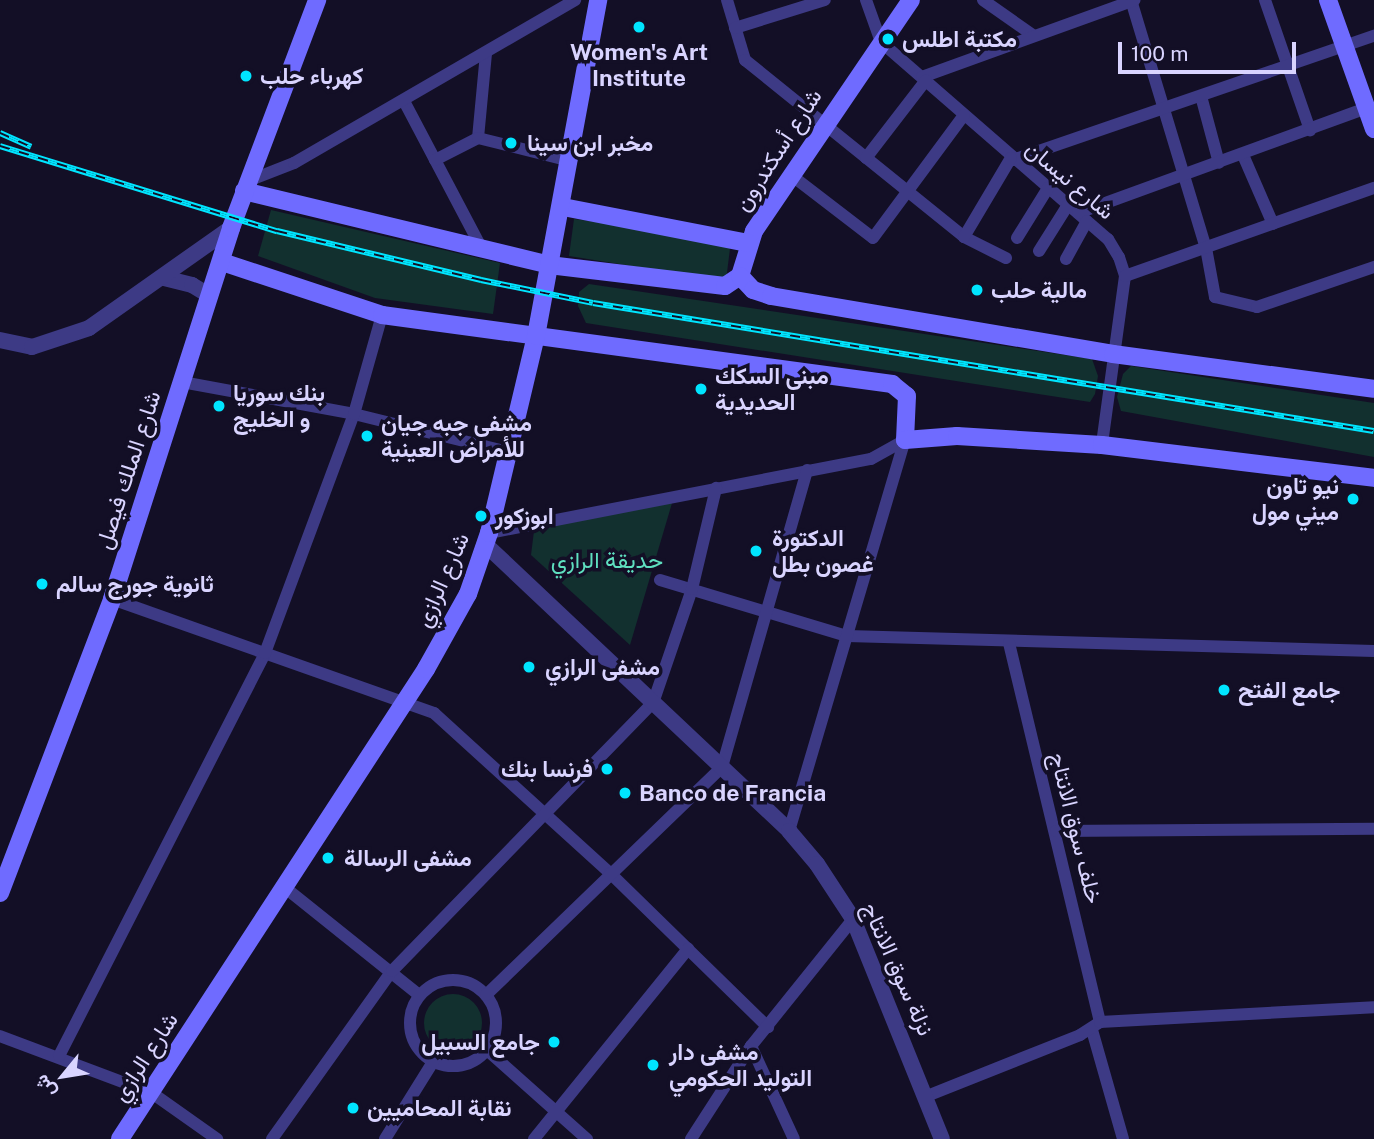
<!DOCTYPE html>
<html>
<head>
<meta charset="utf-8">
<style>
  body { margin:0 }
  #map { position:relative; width:1374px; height:1139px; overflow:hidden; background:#130f26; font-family:"Public Sans",Vazirmatn,sans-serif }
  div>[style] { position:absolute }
  .green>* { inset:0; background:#12302f }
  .round { border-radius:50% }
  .minor>* { height:12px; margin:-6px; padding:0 6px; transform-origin:6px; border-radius:6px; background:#3d3a85 }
  .minor>.ring { margin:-6px; padding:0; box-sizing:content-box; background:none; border:12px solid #3d3a85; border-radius:50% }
  .tertiary>* { height:16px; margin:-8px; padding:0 8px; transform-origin:8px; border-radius:8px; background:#3d3a85 }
  .secondary>* { height:18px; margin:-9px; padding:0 9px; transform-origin:9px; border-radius:9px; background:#6f6bff }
  .rail>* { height:6px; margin-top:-3px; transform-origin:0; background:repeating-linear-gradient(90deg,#130f26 0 10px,#00e5ff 0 20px); box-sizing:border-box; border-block:2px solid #00e5ff }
  .dots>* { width:19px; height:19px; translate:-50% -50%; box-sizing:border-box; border:4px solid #130f26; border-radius:50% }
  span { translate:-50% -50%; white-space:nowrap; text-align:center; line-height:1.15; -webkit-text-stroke:7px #130f26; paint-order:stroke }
  .poi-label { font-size:23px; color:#d9d4ff; font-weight:700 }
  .left { translate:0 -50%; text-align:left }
  .right { translate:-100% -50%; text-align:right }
  .street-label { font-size:23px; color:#d9d4ff }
  .park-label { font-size:23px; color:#5fe0c0 }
  .north { position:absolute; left:28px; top:1041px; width:70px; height:70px; -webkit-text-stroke:5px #130f26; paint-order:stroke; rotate:240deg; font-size:19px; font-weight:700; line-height:28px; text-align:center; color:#d9d4ff }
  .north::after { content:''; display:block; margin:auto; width:24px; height:32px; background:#d9d4ff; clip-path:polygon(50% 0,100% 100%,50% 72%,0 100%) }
  .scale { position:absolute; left:1118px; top:42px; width:178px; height:32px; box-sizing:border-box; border:4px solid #d9d4ff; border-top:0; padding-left:9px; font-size:21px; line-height:24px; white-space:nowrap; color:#d9d4ff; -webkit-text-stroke:5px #130f26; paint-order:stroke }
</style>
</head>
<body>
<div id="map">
  <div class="green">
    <i style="clip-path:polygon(271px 210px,500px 263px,493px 314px,375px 298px,258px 256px)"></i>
    <i style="clip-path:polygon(574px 219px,731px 240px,726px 281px,569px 256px)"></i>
    <i style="clip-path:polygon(589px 284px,1092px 359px,1098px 376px,1095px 394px,1090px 402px,586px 323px,578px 306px,579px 292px)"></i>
    <i style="clip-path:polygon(1131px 366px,1374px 403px,1374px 457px,1121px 411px,1117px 397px,1123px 374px)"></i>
    <i style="clip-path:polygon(675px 493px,630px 645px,531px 555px,534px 531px)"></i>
    <i class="round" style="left:424px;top:994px;width:58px;height:58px"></i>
  </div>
  <div class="minor">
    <i style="left:727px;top:0;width:63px;rotate:73.3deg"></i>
    <i style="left:745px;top:60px;width:282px;rotate:38.9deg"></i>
    <i style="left:964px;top:237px;width:47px;rotate:26.6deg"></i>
    <i style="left:866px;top:0;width:45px;rotate:70.3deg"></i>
    <i style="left:881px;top:42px;width:301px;rotate:41deg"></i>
    <i style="left:1108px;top:239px;width:21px;rotate:59deg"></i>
    <i style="left:1119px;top:257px;width:20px;rotate:72deg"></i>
    <i style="left:1125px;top:276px;width:171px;rotate:97.8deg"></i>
    <i style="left:983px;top:0;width:62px;rotate:35.2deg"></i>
    <i style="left:1131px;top:0;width:259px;rotate:73.2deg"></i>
    <i style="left:1206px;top:248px;width:50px;rotate:79.6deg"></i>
    <i style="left:1215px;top:297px;width:43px;rotate:13.4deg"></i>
    <i style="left:1257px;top:307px;width:124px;rotate:-18.9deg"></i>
    <i style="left:1265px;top:0;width:138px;rotate:70.9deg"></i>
    <i style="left:735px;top:28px;width:94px;rotate:-17.3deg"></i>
    <i style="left:922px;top:77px;width:226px;rotate:-19.9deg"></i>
    <i style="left:1201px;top:96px;width:69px;rotate:75deg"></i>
    <i style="left:404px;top:101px;width:167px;rotate:62.2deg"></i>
    <i style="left:478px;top:138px;width:85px;rotate:-84.6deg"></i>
    <i style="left:1243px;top:155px;width:75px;rotate:66.5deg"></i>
    <i style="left:866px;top:158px;width:98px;rotate:-52.4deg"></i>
    <i style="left:435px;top:160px;width:48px;rotate:-27.1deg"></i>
    <i style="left:478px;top:138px;width:96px;rotate:13.9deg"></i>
    <i style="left:1013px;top:160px;width:382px;rotate:-19deg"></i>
    <i style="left:791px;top:175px;width:103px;rotate:37.5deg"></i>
    <i style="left:873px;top:238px;width:153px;rotate:-53.5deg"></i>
    <i style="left:248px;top:181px;width:49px;rotate:-21.4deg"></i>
    <i style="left:294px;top:163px;width:325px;rotate:-30.1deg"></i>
    <i style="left:1078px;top:213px;width:307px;rotate:-20deg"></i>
    <i style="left:964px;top:237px;width:92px;rotate:-59.3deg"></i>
    <i style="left:1017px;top:238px;width:59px;rotate:-58.2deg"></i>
    <i style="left:1039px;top:251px;width:54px;rotate:-57.8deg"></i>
    <i style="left:1066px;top:259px;width:43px;rotate:-61.1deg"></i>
    <i style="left:1125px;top:276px;width:264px;rotate:-19.5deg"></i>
    <i style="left:182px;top:382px;width:175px;rotate:10.5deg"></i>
    <i style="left:354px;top:414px;width:160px;rotate:13.8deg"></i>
    <i style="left:489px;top:533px;width:389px;rotate:-11deg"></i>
    <i style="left:871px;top:459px;width:39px;rotate:-29deg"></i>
    <i style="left:660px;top:580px;width:195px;rotate:16.7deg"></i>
    <i style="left:847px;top:636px;width:527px;rotate:1.63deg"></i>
    <i style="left:112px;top:599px;width:342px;rotate:19.5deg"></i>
    <i style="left:434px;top:713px;width:238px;rotate:42.3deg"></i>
    <i style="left:610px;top:873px;width:221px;rotate:44.3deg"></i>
    <i style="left:1009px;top:643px;width:390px;rotate:76.5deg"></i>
    <i style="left:789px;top:831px;width:408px;rotate:-73.5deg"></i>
    <i style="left:1056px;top:831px;width:318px;rotate:-0.4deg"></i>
    <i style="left:283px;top:886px;width:174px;rotate:38.7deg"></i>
    <i class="ring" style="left:410px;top:980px;width:74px;height:74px"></i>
    <i style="left:486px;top:995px;width:328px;rotate:-44deg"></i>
    <i style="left:722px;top:767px;width:309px;rotate:-74deg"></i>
    <i style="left:1092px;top:1030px;width:113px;rotate:74.1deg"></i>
    <i style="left:0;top:1036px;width:162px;rotate:20.6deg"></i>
    <i style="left:152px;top:1093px;width:80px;rotate:35.3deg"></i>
    <i style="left:751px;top:1046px;width:102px;rotate:65.2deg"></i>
    <i style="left:487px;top:1050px;width:134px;rotate:41.7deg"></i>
    <i style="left:59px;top:1056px;width:453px;rotate:-62.9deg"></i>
    <i style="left:265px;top:653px;width:255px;rotate:-69.6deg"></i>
    <i style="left:354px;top:414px;width:103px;rotate:-74.2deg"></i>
    <i style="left:927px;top:1096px;width:165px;rotate:-21.7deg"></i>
    <i style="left:1080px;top:1035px;width:24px;rotate:-33deg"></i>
    <i style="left:1100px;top:1022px;width:274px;rotate:-3.1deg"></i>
    <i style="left:272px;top:1139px;width:206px;rotate:-54.5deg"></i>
    <i style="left:392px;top:971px;width:374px;rotate:-45.8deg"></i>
    <i style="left:653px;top:703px;width:120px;rotate:-71.1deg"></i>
    <i style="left:692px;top:589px;width:104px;rotate:-76.6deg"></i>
    <i style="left:385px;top:1139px;width:91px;rotate:-58.1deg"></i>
    <i style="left:534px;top:1139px;width:245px;rotate:-51deg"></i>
    <i style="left:691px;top:1139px;width:111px;rotate:-57.2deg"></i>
    <i style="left:751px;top:1046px;width:163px;rotate:-51.2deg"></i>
  </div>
  <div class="tertiary">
    <i style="left:164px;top:278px;width:29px;rotate:14deg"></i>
    <i style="left:192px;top:285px;width:21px;rotate:31deg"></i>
    <i style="left:0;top:340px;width:33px;rotate:12deg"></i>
    <i style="left:32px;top:347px;width:60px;rotate:-18.4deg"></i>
    <i style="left:89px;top:328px;width:174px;rotate:-35.2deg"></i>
    <i style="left:486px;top:545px;width:417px;rotate:43.3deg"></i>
    <i style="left:789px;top:831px;width:43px;rotate:49.7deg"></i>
    <i style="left:817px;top:864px;width:66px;rotate:56.8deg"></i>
    <i style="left:853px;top:919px;width:237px;rotate:68deg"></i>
  </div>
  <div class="secondary">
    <i style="left:1328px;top:0;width:137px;rotate:70.4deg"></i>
    <i style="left:244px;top:191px;width:314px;rotate:13.6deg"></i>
    <i style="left:549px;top:265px;width:177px;rotate:6.8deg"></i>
    <i style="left:725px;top:286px;width:18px;rotate:-34deg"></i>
    <i style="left:740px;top:276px;width:47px;rotate:-72.7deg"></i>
    <i style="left:754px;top:231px;width:279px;rotate:-55.8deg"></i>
    <i style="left:563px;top:207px;width:189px;rotate:11deg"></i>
    <i style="left:222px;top:262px;width:169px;rotate:18.3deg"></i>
    <i style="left:382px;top:315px;width:515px;rotate:7.7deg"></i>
    <i style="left:892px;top:384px;width:19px;rotate:39deg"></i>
    <i style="left:907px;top:396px;width:44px;rotate:92.6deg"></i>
    <i style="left:905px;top:440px;width:52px;rotate:-4.4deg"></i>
    <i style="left:957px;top:436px;width:145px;rotate:3.6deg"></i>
    <i style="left:1102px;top:445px;width:274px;rotate:6.9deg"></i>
    <i style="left:740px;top:276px;width:19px;rotate:47deg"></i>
    <i style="left:753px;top:290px;width:19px;rotate:18deg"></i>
    <i style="left:771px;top:296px;width:347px;rotate:9.6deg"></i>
    <i style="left:1113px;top:354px;width:263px;rotate:7.6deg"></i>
    <i style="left:0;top:893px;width:315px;rotate:-69.1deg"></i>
    <i style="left:112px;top:599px;width:390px;rotate:-72.2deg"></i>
    <i style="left:231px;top:228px;width:244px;rotate:-69.3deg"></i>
    <i style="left:120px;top:1139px;width:561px;rotate:-56.93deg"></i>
    <i style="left:426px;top:669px;width:86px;rotate:-60.8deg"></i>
    <i style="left:468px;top:594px;width:65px;rotate:-71deg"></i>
    <i style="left:489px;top:533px;width:203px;rotate:-76.6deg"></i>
    <i style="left:536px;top:336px;width:342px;rotate:-79.5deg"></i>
  </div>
  <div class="rail">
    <i style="left:0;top:133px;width:34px;rotate:24deg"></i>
    <i style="left:0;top:146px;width:290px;rotate:17.1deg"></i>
    <i style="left:277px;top:231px;width:210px;rotate:13.5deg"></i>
    <i style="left:481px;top:280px;width:114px;rotate:11.6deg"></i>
    <i style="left:593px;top:303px;width:791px;rotate:9.31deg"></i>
  </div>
  <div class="dots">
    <i style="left:639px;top:27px;background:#00e5ff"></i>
    <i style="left:888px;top:39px;background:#00e5ff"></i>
    <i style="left:246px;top:76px;background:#00e5ff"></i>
    <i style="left:511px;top:143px;background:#00e5ff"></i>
    <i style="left:977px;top:290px;background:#00e5ff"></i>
    <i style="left:701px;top:389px;background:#00e5ff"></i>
    <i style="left:219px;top:406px;background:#00e5ff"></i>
    <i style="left:367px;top:436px;background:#00e5ff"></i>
    <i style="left:1353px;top:499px;background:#00e5ff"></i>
    <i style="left:481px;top:516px;background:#00e5ff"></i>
    <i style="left:756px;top:551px;background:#00e5ff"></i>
    <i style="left:42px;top:584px;background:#00e5ff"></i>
    <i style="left:529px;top:667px;background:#00e5ff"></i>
    <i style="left:1224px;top:690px;background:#00e5ff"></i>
    <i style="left:607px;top:769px;background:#00e5ff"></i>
    <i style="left:625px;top:793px;background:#00e5ff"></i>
    <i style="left:328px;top:858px;background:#00e5ff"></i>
    <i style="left:554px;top:1042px;background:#00e5ff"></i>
    <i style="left:653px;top:1065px;background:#00e5ff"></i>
    <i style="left:353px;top:1108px;background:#00e5ff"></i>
  </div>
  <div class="poi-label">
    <span class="left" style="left:902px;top:39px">مكتبة اطلس</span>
    <span style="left:639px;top:65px">Women's Art<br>Institute</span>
    <span class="left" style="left:260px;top:76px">كهرباء حلب</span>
    <span class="left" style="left:527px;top:143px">مخبر ابن سينا</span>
    <span class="left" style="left:991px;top:290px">مالية حلب</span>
    <span class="left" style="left:715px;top:389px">مبنى السكك<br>الحديدية</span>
    <span class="left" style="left:233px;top:406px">بنك سوريا<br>و الخليج</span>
    <span class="left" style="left:381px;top:436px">مشفى جبه جيان<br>للأمراض العينية</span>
    <span class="right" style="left:1339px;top:499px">نيو تاون<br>ميني مول</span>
    <span class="left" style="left:495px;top:516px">ابوزكور</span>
    <span class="left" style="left:772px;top:551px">الدكتورة<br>غصون بطل</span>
    <span class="left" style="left:56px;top:584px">ثانوية جورج سالم</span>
    <span class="left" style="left:545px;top:667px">مشفى الرازي</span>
    <span class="left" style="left:1238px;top:690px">جامع الفتح</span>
    <span class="right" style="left:593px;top:769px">فرنسا بنك</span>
    <span class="left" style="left:639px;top:793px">Banco de Francia</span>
    <span class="left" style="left:344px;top:858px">مشفى الرسالة</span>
    <span class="right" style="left:540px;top:1042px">جامع السبيل</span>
    <span class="left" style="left:669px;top:1065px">مشفى دار<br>التوليد الحكومي</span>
    <span class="left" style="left:367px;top:1108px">نقابة المحاميين</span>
  </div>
  <div class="street-label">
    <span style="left:778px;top:150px;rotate:-57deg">شارع أسكندرون</span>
    <span style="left:1070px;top:180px;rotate:40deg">شارع نيسان</span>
    <span style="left:128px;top:470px;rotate:-72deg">شارع الملك فيصل</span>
    <span style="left:442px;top:580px;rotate:-66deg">شارع الرازي</span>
    <span style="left:1076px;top:828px;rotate:76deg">خلف سوق الانتاج</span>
    <span style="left:898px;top:969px;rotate:66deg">نزلة سوق الانتاج</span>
    <span style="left:145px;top:1057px;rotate:-57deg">شارع الرازي</span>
  </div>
  <div class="park-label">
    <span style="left:607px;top:560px">حديقة الرازي</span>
  </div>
  <div class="north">ش</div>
  <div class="scale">100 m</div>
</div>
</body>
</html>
